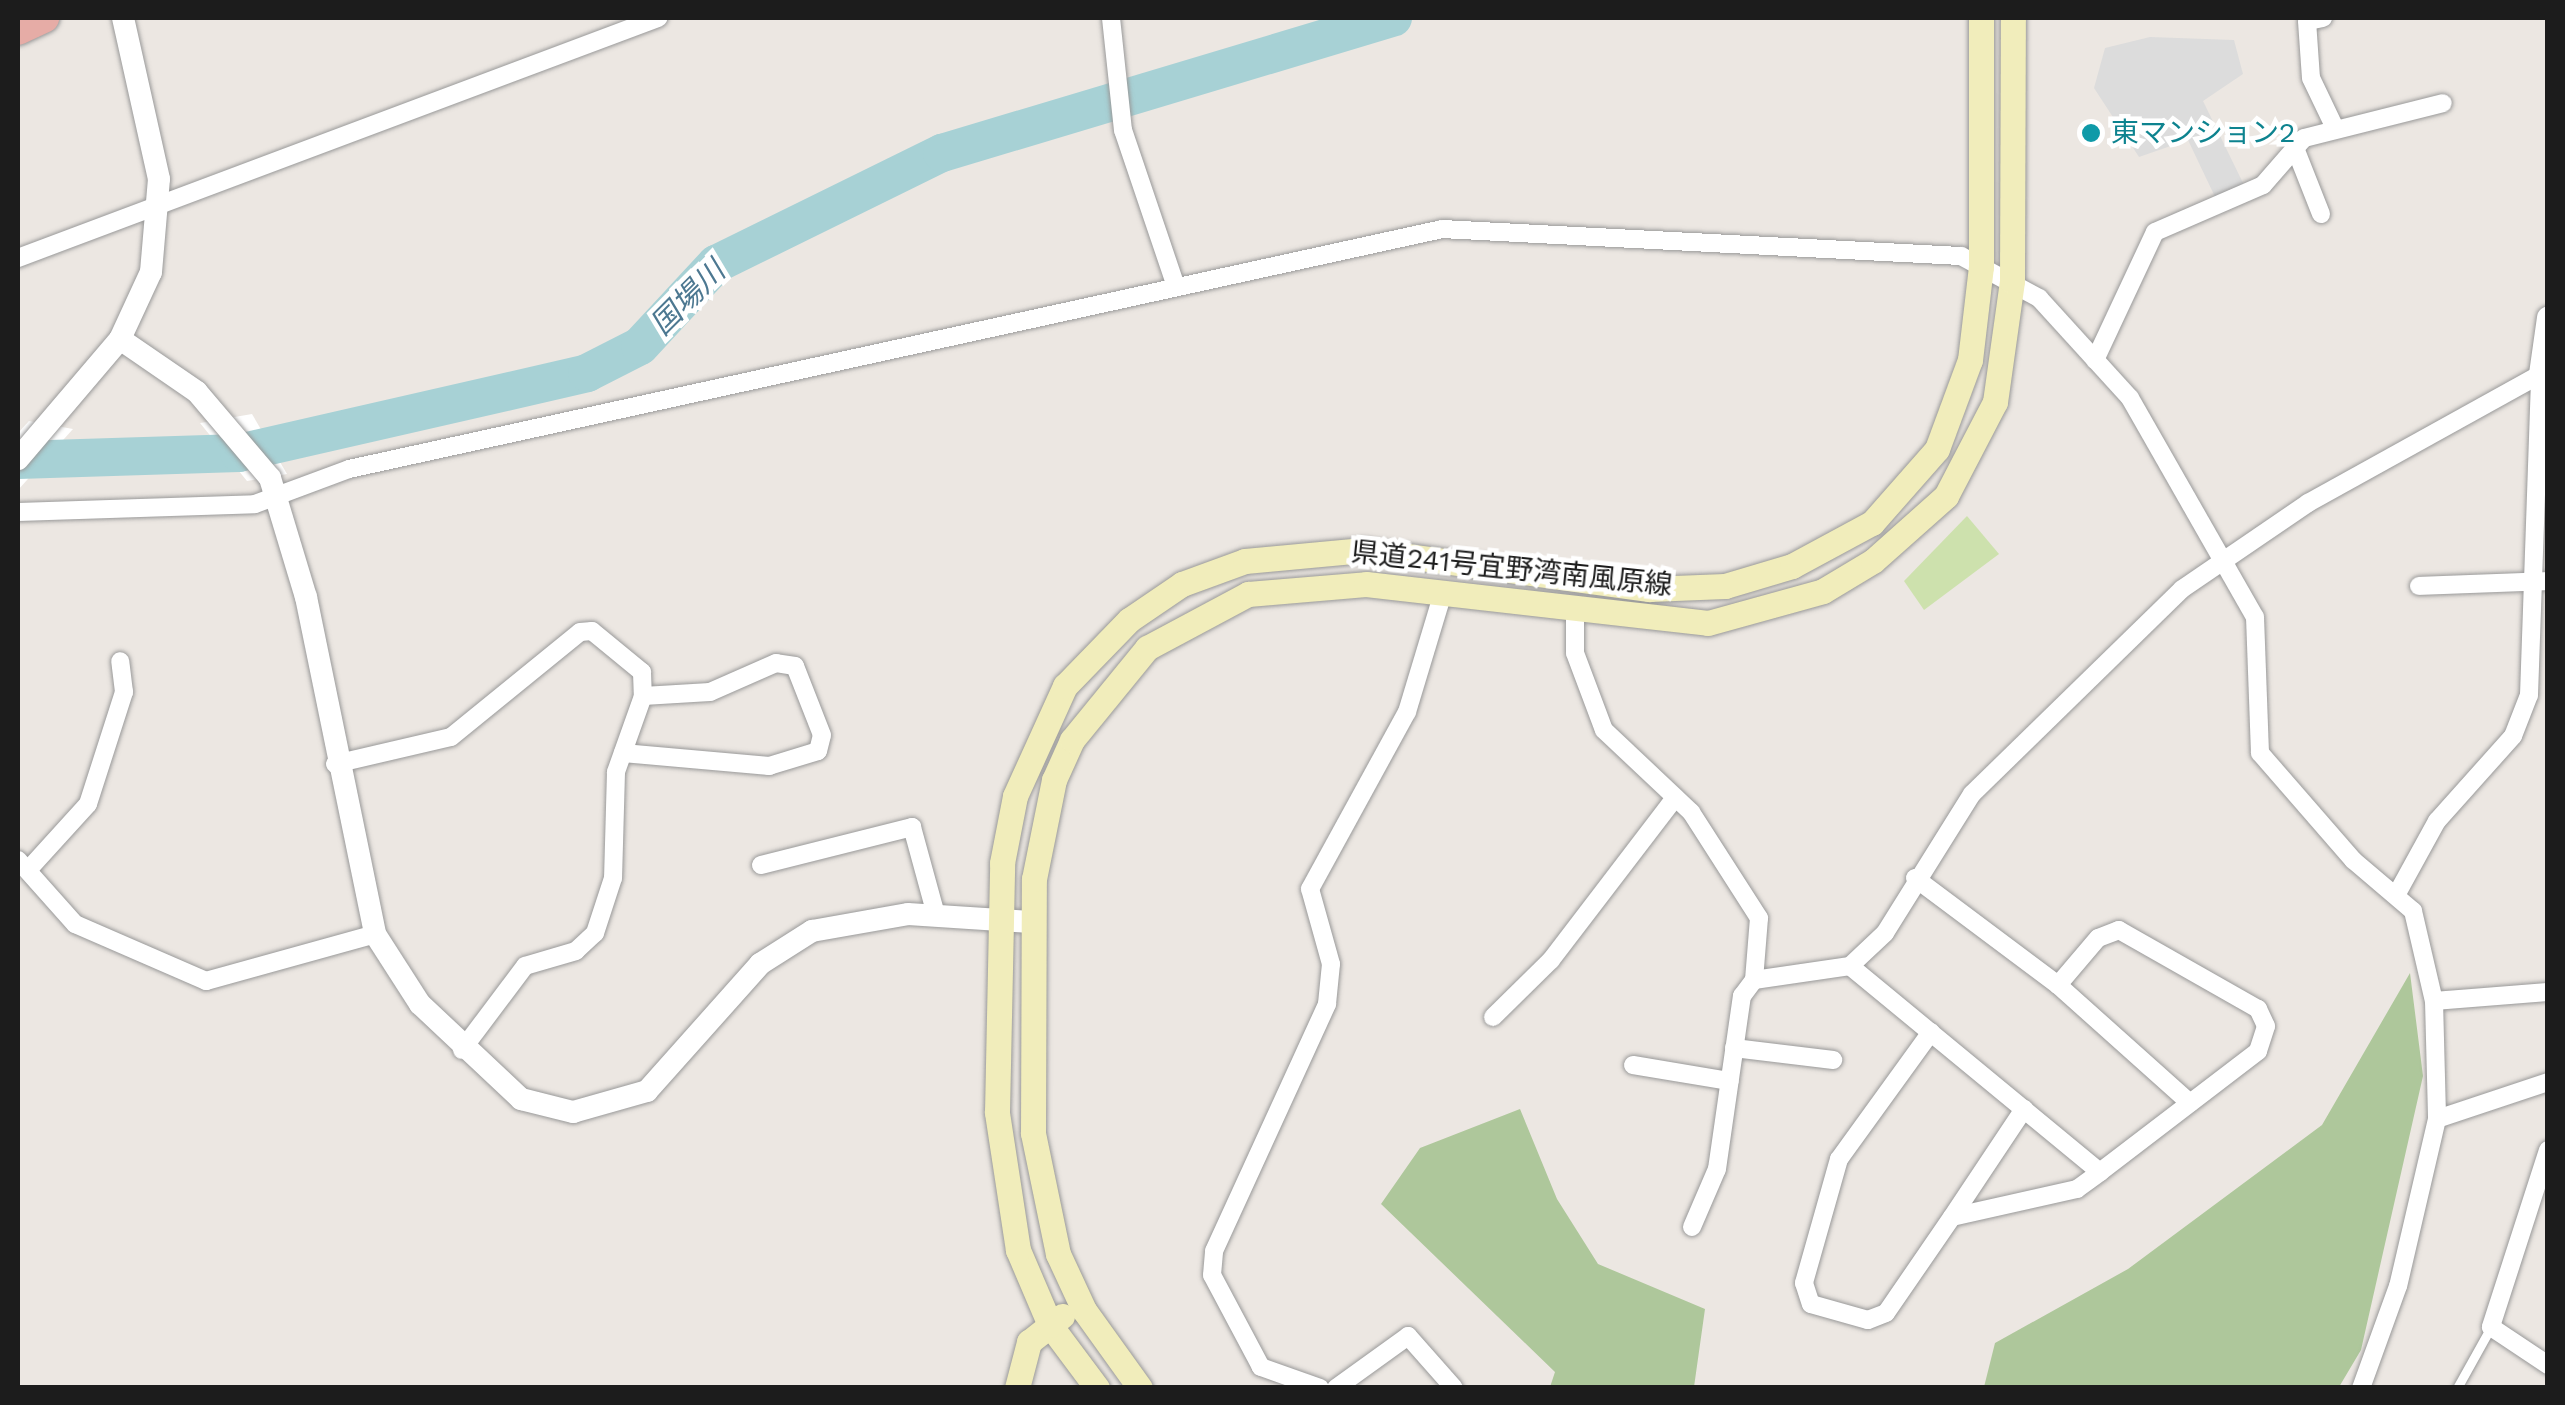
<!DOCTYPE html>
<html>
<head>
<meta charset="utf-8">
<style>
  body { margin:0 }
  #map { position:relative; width:2565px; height:1405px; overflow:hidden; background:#ece7e2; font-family:"Work Sans","Noto Sans JP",sans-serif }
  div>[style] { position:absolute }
  .grass>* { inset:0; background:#cde1ad }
  .forest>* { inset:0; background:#aec79b }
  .parking>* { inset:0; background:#dcdcdc }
  .pier>* { inset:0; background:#fff }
  .river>* { height:38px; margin:-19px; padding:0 19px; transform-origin:19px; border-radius:19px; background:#a7d1d5 }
  .roads { filter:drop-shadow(0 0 2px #999) drop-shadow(0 0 2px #999) }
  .service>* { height:9px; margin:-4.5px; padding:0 4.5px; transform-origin:4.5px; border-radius:4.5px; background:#fff }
  .minor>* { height:18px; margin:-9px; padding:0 9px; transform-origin:9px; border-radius:9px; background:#fff }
  .tertiary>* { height:22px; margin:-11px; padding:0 11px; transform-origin:11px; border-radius:11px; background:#fff }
  .secondary>* { height:25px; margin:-12.5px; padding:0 12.5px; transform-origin:12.5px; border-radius:12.5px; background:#f1edbb }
  .trunk>* { height:30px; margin:-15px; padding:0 15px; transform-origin:15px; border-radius:15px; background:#e6aca6 }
  .dots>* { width:28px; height:28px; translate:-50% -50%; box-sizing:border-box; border:5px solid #fff; border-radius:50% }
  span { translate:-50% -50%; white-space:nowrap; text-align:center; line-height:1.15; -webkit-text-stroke:9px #fff; paint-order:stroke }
  .culture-label { font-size:28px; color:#0d838f }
  .left { translate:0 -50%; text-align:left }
  .street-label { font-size:28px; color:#1c1c1c }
  .water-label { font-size:30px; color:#4d7891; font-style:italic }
  .frame { position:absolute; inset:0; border:20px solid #1c1c1c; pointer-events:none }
</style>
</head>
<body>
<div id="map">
  <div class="grass">
    <i style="clip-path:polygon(1967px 516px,1999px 554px,1924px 610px,1904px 581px)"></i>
  </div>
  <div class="forest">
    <i style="clip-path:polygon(2410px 973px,2423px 1076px,2361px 1350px,2339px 1387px,1984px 1387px,1995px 1343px,2128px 1269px,2322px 1125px)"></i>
    <i style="clip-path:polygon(1520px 1109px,1557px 1199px,1598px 1264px,1705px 1309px,1694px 1387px,1550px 1387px,1555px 1372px,1381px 1204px,1420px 1148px)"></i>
  </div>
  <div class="parking">
    <i style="clip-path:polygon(2150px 37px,2234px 40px,2243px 74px,2203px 101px,2244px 185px,2216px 199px,2188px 140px,2139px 157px,2094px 88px,2105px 48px)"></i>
  </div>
  <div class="pier">
    <i style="clip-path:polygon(252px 414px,287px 474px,247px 481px,200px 423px)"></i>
    <i style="clip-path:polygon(29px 421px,73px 429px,18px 490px,18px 433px)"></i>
  </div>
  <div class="river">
    <i style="left:18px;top:460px;width:221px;rotate:-1.8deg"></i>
    <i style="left:239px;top:453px;width:357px;rotate:-12.9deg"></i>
    <i style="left:587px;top:373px;width:59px;rotate:-27deg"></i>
    <i style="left:640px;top:346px;width:112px;rotate:-47.2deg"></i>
    <i style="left:716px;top:264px;width:252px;rotate:-26.2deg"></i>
    <i style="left:942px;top:153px;width:471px;rotate:-16.7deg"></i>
  </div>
  <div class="roads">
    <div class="service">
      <i style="left:2457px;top:1388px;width:70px;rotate:-60.9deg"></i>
    </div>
    <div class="minor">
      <i style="left:1111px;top:18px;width:113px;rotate:83.9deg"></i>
      <i style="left:1123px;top:130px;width:163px;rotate:71.3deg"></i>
      <i style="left:2323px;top:18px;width:16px;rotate:169deg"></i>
      <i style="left:2307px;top:21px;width:57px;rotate:86deg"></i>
      <i style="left:2311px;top:78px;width:53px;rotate:64.4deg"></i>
      <i style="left:2295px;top:148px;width:71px;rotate:68.5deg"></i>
      <i style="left:18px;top:258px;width:684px;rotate:-20.56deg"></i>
      <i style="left:2095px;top:360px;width:141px;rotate:-64.9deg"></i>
      <i style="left:2155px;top:232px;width:118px;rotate:-23.5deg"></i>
      <i style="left:2263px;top:185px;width:62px;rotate:-48.9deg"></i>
      <i style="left:2304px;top:138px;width:143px;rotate:-14.1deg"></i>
      <i style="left:18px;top:512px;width:237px;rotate:-1.9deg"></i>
      <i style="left:255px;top:504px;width:100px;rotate:-20.4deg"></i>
      <i style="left:349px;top:469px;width:1119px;rotate:-12.38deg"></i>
      <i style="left:1442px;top:229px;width:520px;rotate:2.98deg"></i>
      <i style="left:1961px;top:256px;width:89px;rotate:28.3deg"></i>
      <i style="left:2039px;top:298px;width:135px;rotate:47.7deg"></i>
      <i style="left:2130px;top:398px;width:252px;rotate:60.3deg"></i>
      <i style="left:2255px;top:617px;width:136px;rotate:87.9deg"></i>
      <i style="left:2260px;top:753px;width:142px;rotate:49deg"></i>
      <i style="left:2353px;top:860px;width:79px;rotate:40.4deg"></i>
      <i style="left:2413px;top:911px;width:92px;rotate:76.9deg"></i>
      <i style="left:2434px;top:1001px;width:118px;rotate:88.5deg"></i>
      <i style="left:2437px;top:1119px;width:171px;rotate:103.1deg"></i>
      <i style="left:2398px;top:1286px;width:109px;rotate:109.9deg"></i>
      <i style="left:2419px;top:586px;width:129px;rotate:-2.2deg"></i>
      <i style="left:1575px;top:613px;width:40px;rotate:90deg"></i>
      <i style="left:1575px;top:653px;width:82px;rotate:69.4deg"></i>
      <i style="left:1604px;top:730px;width:120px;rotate:43.3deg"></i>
      <i style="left:1691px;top:812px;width:126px;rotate:57.3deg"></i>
      <i style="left:1759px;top:918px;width:62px;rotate:94.6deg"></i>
      <i style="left:1754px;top:980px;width:97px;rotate:-8.3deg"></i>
      <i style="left:1850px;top:966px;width:48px;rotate:-43.3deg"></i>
      <i style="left:1885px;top:933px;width:164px;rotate:-58deg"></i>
      <i style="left:1972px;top:794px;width:293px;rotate:-44.3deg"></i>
      <i style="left:2182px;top:589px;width:153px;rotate:-34.3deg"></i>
      <i style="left:2308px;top:503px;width:274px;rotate:-29deg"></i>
      <i style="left:623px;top:753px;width:147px;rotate:5.1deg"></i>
      <i style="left:769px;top:766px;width:51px;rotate:-17deg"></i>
      <i style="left:818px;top:751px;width:16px;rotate:-76deg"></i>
      <i style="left:822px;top:735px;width:74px;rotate:-111.4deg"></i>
      <i style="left:795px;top:666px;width:19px;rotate:-171deg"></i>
      <i style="left:776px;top:663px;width:72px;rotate:156.3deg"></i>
      <i style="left:710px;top:692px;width:67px;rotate:176.6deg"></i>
      <i style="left:335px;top:764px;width:119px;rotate:-13.1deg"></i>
      <i style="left:451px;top:737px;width:166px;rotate:-39.1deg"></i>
      <i style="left:580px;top:632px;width:12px;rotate:-5deg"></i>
      <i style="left:592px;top:631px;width:65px;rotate:39.4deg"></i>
      <i style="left:642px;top:672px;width:24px;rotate:88deg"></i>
      <i style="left:643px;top:696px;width:81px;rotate:109.6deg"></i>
      <i style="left:616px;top:772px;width:106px;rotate:91.6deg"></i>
      <i style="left:613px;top:878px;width:58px;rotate:108.1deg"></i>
      <i style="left:595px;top:933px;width:26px;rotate:137deg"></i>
      <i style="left:576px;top:951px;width:53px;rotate:163.6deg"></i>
      <i style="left:525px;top:966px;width:105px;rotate:126.9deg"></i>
      <i style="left:18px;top:860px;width:86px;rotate:48.3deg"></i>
      <i style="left:75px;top:924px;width:143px;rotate:23.5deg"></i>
      <i style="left:206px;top:981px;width:175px;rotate:-15.5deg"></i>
      <i style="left:761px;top:865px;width:156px;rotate:-14.1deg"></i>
      <i style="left:912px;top:827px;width:91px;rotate:74.7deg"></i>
      <i style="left:28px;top:870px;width:89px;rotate:-47.7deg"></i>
      <i style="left:88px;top:804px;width:118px;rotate:-72.2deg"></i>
      <i style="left:124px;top:692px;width:31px;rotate:-97deg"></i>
      <i style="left:1915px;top:878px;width:179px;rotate:36.8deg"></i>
      <i style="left:2058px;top:985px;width:177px;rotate:41.8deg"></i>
      <i style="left:2399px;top:890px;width:79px;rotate:-61.2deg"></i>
      <i style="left:2437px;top:821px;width:114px;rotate:-48.2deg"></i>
      <i style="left:2513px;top:736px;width:44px;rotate:-68.7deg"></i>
      <i style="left:2529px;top:695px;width:321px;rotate:-88deg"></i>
      <i style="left:1850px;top:966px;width:324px;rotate:39.5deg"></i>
      <i style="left:2100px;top:1172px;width:199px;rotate:-37.4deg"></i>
      <i style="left:2258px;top:1051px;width:26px;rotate:-72deg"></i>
      <i style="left:2266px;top:1026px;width:19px;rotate:-115deg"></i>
      <i style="left:2258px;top:1009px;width:160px;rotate:-150.4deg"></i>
      <i style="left:2119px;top:930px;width:22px;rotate:159deg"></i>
      <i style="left:2098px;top:938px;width:62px;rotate:130.4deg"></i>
      <i style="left:2434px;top:1001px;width:114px;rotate:-4.5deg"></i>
      <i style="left:1493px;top:1017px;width:81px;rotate:-44.5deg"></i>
      <i style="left:1551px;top:960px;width:204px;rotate:-52.6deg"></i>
      <i style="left:1931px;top:1032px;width:157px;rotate:125.9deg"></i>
      <i style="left:1839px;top:1159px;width:129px;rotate:105.8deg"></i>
      <i style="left:1804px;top:1283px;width:22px;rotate:72deg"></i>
      <i style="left:1811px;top:1304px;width:59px;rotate:15.7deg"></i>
      <i style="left:1868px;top:1320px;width:19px;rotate:-21deg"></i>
      <i style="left:1886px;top:1313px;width:116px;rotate:-55.5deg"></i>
      <i style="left:1952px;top:1217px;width:128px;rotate:-12.6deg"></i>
      <i style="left:2077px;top:1189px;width:29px;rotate:-36deg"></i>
      <i style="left:1734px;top:1048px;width:100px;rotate:6.9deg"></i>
      <i style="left:1633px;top:1065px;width:98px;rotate:9.4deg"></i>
      <i style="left:2437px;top:1119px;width:117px;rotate:-18.4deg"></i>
      <i style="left:2548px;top:1150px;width:186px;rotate:107.9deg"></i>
      <i style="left:2491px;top:1327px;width:69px;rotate:33.7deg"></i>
      <i style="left:1952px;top:1217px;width:130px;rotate:-56.3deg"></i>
      <i style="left:1692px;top:1227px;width:63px;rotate:-66.7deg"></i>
      <i style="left:1717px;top:1169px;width:175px;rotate:-81.8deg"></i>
      <i style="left:1742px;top:996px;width:20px;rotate:-53deg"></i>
      <i style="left:1320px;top:1388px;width:63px;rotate:-160.4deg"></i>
      <i style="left:1261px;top:1367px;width:104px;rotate:-118deg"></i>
      <i style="left:1212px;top:1275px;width:24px;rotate:-85deg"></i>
      <i style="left:1214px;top:1251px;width:272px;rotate:-65.4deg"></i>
      <i style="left:1327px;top:1004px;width:40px;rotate:-84.3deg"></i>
      <i style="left:1331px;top:964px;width:78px;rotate:-105.6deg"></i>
      <i style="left:1310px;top:889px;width:202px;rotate:-61.3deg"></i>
      <i style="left:1407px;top:712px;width:124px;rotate:-73.2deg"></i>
      <i style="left:1336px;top:1388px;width:89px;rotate:-35.8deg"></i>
      <i style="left:1408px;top:1336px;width:69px;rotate:48.5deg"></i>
    </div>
    <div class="tertiary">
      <i style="left:120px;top:339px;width:93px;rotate:34.5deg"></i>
      <i style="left:197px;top:392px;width:113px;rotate:49.7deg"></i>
      <i style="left:270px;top:478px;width:124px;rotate:73.2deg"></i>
      <i style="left:306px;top:597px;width:344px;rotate:78.4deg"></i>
      <i style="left:375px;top:934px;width:83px;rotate:57.3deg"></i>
      <i style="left:420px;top:1004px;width:139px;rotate:43.2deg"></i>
      <i style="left:521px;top:1099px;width:54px;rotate:14deg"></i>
      <i style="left:573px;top:1112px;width:77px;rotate:-15.8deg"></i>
      <i style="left:647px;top:1091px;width:170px;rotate:-48.3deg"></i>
      <i style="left:760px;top:964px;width:62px;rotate:-32.4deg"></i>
      <i style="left:812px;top:931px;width:97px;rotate:-10deg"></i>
      <i style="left:908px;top:914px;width:123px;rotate:3.7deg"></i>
      <i style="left:2540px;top:374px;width:57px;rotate:-81.9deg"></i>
      <i style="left:18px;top:459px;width:157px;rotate:-49.6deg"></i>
      <i style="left:120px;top:339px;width:74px;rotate:-65.2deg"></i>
      <i style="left:151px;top:272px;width:93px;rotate:-85.1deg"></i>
      <i style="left:159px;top:179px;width:165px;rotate:-102.6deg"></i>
    </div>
    <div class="secondary">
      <i style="left:1017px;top:1388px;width:48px;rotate:-75.4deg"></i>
      <i style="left:1029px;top:1342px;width:42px;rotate:-38.2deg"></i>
      <i style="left:1097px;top:1388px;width:79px;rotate:-126.7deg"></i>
      <i style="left:1050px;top:1325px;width:82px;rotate:-113.1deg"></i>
      <i style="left:1018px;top:1250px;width:140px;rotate:-98.7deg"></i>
      <i style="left:997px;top:1112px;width:249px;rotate:-88.8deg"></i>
      <i style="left:1002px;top:863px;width:68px;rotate:-79deg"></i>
      <i style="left:1015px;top:796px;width:121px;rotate:-65.6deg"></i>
      <i style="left:1065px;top:686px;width:92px;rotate:-45.9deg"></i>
      <i style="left:1129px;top:620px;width:64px;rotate:-34.2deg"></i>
      <i style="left:1182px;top:584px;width:67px;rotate:-20.1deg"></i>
      <i style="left:1245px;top:561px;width:119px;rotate:-5.3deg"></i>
      <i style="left:1363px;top:550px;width:289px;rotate:7.8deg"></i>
      <i style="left:1649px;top:589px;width:76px;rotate:-2.3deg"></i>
      <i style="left:1725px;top:586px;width:70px;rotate:-16.6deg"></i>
      <i style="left:1792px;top:566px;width:91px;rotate:-28.3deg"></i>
      <i style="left:1872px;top:523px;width:98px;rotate:-48.7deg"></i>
      <i style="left:1937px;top:449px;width:95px;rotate:-69.7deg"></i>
      <i style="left:1970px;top:360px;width:94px;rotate:-83.3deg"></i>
      <i style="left:1981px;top:267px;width:249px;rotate:-90deg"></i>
      <i style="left:1140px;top:1388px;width:96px;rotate:-125.7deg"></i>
      <i style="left:1084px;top:1310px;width:62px;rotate:-114.9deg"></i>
      <i style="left:1058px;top:1254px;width:124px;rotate:-101.7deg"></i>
      <i style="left:1033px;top:1133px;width:254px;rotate:-89.8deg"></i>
      <i style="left:1034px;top:879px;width:101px;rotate:-78.6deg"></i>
      <i style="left:1054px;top:780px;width:44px;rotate:-65.8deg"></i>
      <i style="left:1072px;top:740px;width:119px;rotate:-50.8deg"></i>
      <i style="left:1147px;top:648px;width:115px;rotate:-28.1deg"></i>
      <i style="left:1248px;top:594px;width:118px;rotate:-4.8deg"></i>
      <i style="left:1366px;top:584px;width:344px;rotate:6.5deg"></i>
      <i style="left:1708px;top:623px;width:119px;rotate:-15.5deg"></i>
      <i style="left:1823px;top:591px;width:58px;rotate:-31deg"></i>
      <i style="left:1873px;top:561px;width:98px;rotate:-41.7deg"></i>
      <i style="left:1946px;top:496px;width:106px;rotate:-62.5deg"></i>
      <i style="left:1995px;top:402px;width:122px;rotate:-82deg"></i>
      <i style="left:2012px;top:281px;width:263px;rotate:-89.8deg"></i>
    </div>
    <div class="trunk">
      <i style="left:18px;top:30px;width:29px;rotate:-25deg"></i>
    </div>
  </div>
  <div class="dots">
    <i style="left:2091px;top:133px;background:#0f9aa8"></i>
  </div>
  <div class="culture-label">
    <span class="left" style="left:2111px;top:133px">東マンション2</span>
  </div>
  <div class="street-label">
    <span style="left:1512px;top:569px;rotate:6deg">県道241号宜野湾南風原線</span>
  </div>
  <div class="water-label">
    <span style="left:688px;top:298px;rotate:-45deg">国場川</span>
  </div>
  <div class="frame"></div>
</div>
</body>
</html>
